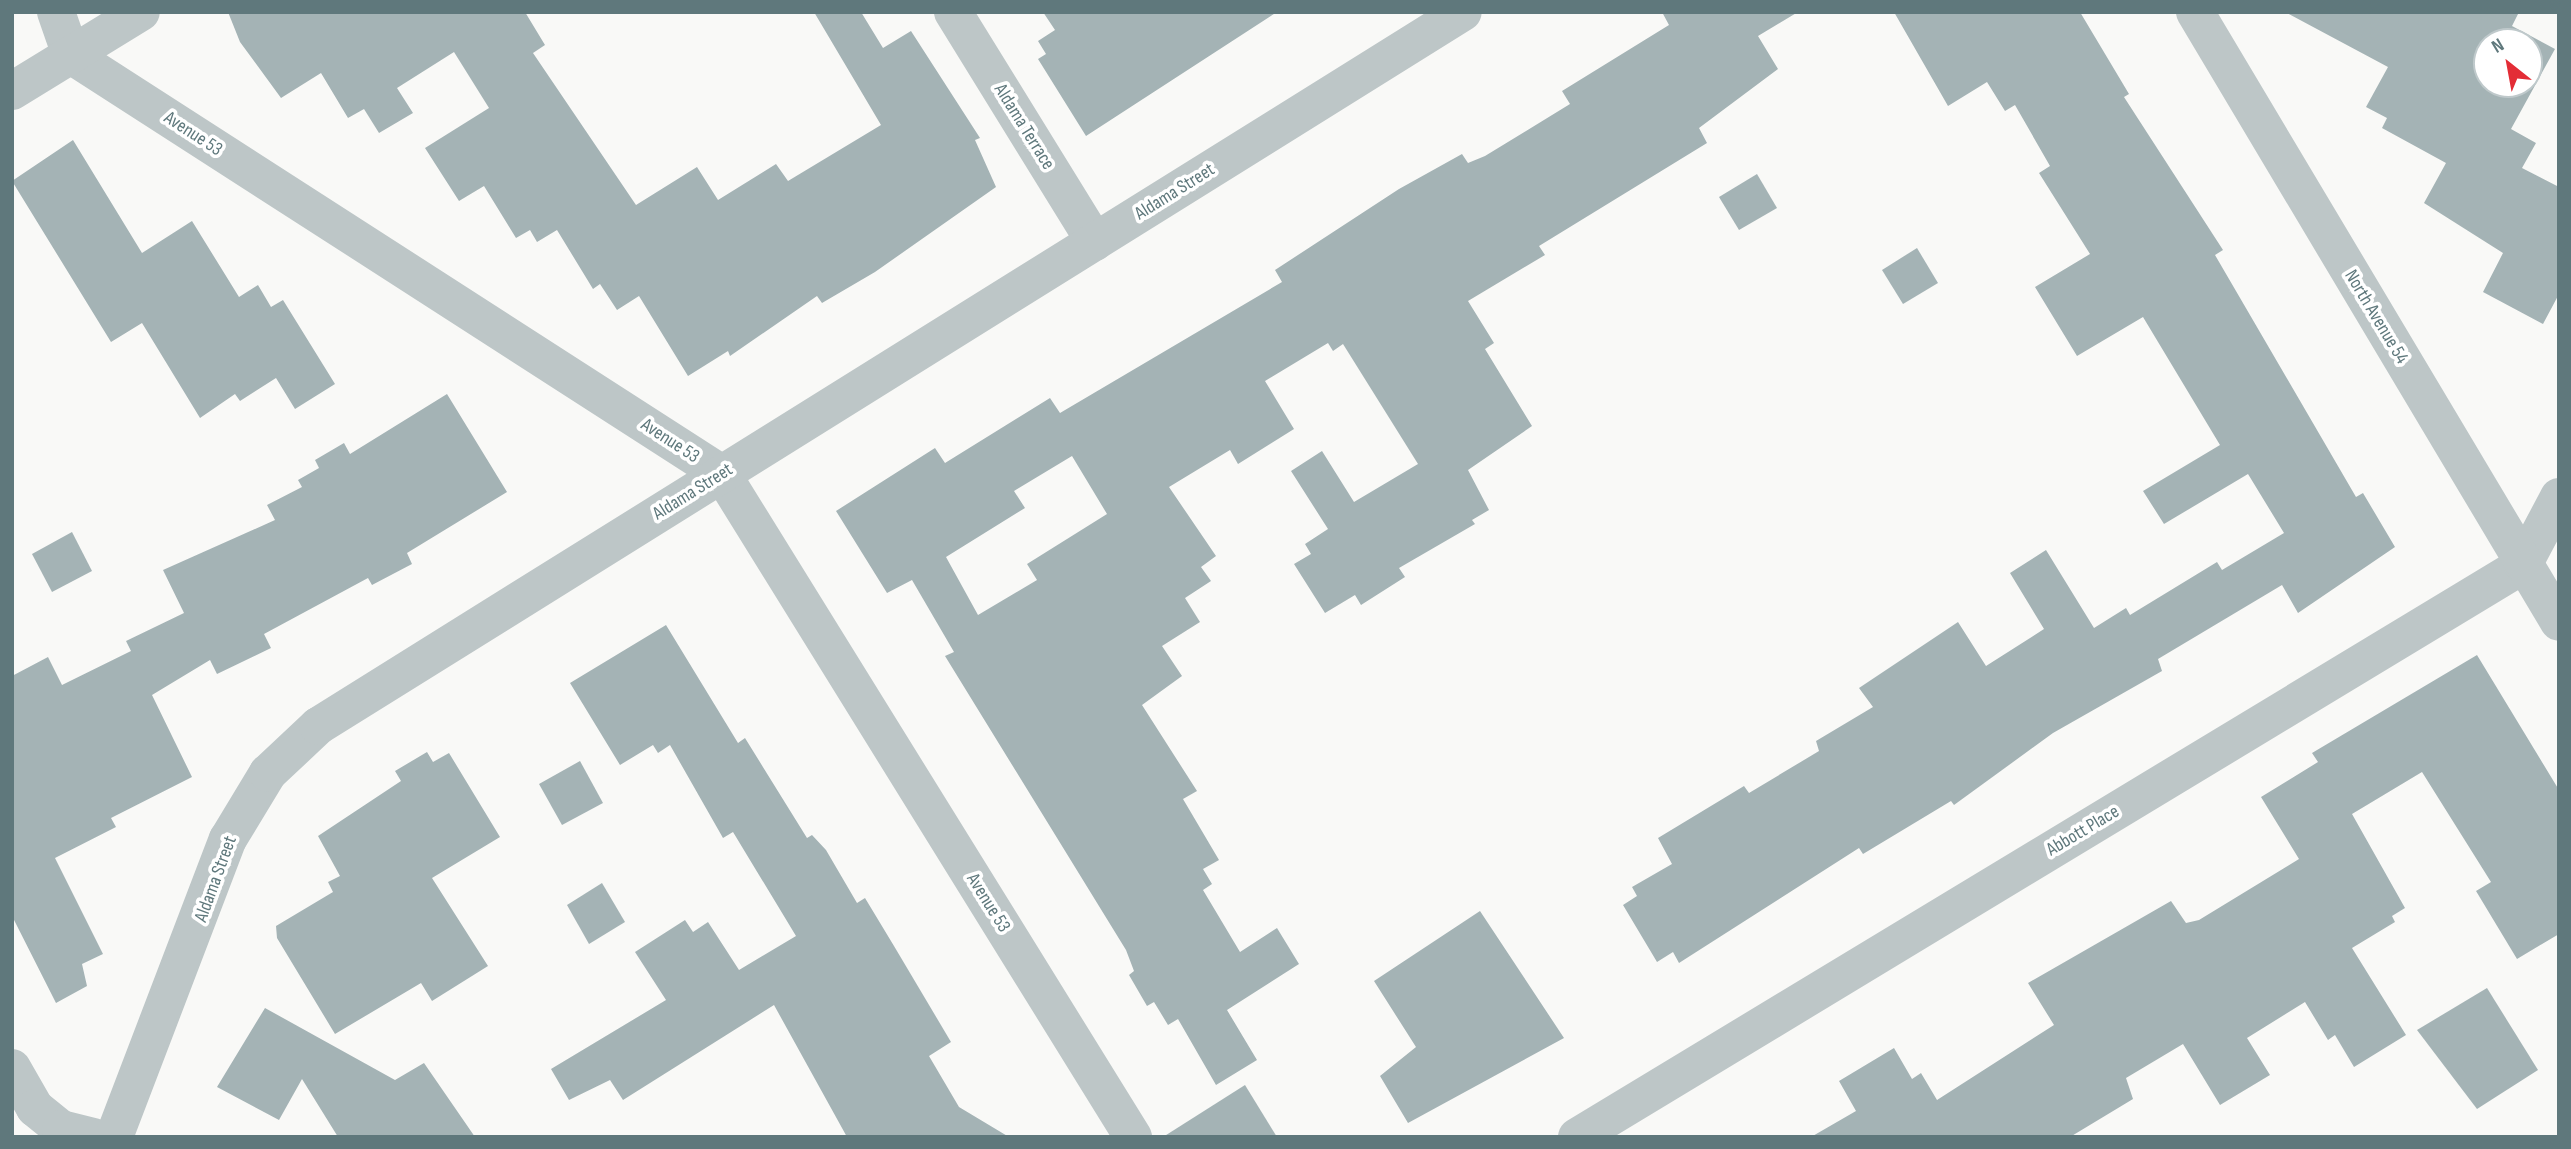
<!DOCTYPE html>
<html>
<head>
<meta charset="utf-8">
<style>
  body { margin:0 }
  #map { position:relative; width:2571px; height:1149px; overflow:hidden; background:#f9f9f7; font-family:"Sofia Sans Condensed",sans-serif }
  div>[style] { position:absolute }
  .building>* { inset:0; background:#a4b3b5 }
  .minor>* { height:38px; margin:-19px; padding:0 19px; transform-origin:19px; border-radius:19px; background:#bdc6c7 }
  .tertiary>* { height:38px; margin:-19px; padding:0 19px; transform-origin:19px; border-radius:19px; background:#bdc6c7 }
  span { translate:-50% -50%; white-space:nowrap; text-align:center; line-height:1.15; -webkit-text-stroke:7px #fff; paint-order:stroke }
  .street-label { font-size:19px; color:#5f787c }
  .frame { position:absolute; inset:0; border:14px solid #5f787c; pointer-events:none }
  .north { position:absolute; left:2473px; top:28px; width:70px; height:70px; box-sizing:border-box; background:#fff; border:2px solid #bfc9cb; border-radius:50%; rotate:329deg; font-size:19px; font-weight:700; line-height:28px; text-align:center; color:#5f787c }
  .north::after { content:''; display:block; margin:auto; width:24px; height:32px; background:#e32d36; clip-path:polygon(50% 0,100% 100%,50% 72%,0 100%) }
</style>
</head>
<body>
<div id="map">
  <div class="building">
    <i style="clip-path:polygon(228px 12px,525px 12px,545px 45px,533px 53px,636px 205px,697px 167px,718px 200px,776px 164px,788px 181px,881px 125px,814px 12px,861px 12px,883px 48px,911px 31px,980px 138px,975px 140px,996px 187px,875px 272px,822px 303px,817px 296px,730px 356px,728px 351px,688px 376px,639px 296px,617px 310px,600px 284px,593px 289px,557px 230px,537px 242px,530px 230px,516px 238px,484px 186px,459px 201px,425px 148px,489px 108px,454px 52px,397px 88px,413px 113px,379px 133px,364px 109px,348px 118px,321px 73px,281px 98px,240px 42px)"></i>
    <i style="clip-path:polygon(1043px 12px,1277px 12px,1086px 136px,1038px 59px,1046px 54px,1038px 41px,1055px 30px)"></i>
    <i style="clip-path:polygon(evenodd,1662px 12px,1798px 12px,1758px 36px,1778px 69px,1699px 128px,1707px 143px,1539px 246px,1545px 255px,1468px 301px,1494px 343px,1485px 349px,1532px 426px,1468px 470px,1489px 510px,1472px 520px,1475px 524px,1399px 568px,1405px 577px,1361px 605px,1355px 595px,1325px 613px,1294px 564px,1311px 554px,1305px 544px,1328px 529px,1291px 471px,1322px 451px,1354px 502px,1418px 464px,1343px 344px,1333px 351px,1328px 343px,1265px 381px,1294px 429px,1238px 464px,1230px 450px,1169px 487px,1216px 556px,1201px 567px,1211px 581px,1185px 598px,1200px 622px,1162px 646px,1182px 676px,1142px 705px,1197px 791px,1183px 799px,1219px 860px,1203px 869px,1212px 884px,1203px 890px,1240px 952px,1277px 928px,1299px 964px,1227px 1010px,1257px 1060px,1216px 1085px,1178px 1019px,1168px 1025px,1154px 1002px,1147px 1006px,1129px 975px,1134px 971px,1126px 950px,945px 656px,954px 652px,912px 580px,887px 593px,836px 511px,935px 448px,945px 463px,1050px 398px,1060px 413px,1282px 282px,1275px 270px,1399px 189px,1462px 154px,1468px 163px,1485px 156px,1570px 104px,1562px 91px,1669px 25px,1662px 12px,1072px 456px,1107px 514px,1027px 564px,1037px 580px,978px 615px,946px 557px,1025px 508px,1014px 491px,1072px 456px)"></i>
    <i style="clip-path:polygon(1894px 12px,2080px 12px,2129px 94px,2124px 97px,2223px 250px,2215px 255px,2356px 497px,2363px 493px,2395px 547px,2298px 613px,2282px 585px,2158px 659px,2162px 671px,2053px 733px,1954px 805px,1951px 801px,1863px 854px,1859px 848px,1679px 963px,1673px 952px,1657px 962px,1623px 905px,1637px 896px,1632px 887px,1672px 864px,1658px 838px,1744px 786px,1749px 793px,1819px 751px,1816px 741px,1873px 707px,1859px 688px,1958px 622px,1986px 666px,2044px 629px,2010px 573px,2046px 550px,2094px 628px,2126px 608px,2130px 615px,2217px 562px,2222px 570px,2284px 533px,2248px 474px,2164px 524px,2143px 491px,2220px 445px,2143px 317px,2077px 356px,2035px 287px,2090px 254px,2039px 173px,2050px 166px,2015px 105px,2005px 111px,1987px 82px,1948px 106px)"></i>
    <i style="clip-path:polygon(evenodd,2285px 12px,2519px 12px,2512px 26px,2555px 49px,2511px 129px,2536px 143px,2522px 168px,2559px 187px,2559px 294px,2543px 324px,2483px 292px,2503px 253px,2424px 203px,2446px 163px,2382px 128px,2387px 118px,2366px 107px,2388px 67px,2285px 12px,2487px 42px,2529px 42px,2529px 84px,2487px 84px,2487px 42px)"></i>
    <i style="clip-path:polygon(73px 140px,142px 253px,192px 221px,239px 297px,258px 285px,271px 307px,283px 300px,335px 384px,295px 409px,276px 378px,240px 401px,235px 394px,200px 418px,142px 323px,111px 342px,12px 181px)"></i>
    <i style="clip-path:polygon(1757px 174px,1777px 208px,1739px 230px,1719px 197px)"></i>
    <i style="clip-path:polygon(1917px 248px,1938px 283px,1903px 304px,1882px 270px)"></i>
    <i style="clip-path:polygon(447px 394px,507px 492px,407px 553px,412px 564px,372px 585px,368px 578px,264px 634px,271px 648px,217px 674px,210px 660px,152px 695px,192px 777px,111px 818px,116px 827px,55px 858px,103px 954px,82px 964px,87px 986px,56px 1003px,12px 916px,12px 676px,48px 657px,62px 685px,131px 651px,126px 641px,184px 613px,163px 570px,275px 520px,267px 505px,302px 487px,298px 480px,319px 468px,315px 460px,344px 443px,350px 454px)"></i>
    <i style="clip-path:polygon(72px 532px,92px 571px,52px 592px,32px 554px)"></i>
    <i style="clip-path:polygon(666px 625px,738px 743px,745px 738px,807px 838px,812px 835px,826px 850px,857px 903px,865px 898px,894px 946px,951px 1042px,929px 1056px,959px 1107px,1009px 1137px,847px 1137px,774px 1005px,623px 1100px,610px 1080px,569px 1100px,551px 1069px,666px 1000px,635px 952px,685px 920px,693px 932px,708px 922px,739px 970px,796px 936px,733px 832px,723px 838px,670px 745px,658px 753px,653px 745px,620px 765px,570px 683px)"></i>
    <i style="clip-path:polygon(2477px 655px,2559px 790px,2559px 934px,2517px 959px,2476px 891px,2491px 882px,2422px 772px,2352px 814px,2405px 908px,2392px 916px,2395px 922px,2352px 948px,2406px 1035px,2354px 1067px,2335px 1035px,2328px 1040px,2305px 1002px,2247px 1038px,2270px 1075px,2220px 1105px,2183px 1044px,2126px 1078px,2133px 1099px,2070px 1137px,1811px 1137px,1856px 1111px,1839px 1081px,1894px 1048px,1912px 1079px,1921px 1073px,1937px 1100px,2054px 1025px,2028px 983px,2171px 901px,2186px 923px,2199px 920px,2299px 859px,2261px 797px,2318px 762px,2312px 753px)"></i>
    <i style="clip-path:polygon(427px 752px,433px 762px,449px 753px,500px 837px,432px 878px,488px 966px,432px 1001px,421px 983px,335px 1034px,277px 938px,276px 926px,333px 892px,328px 882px,340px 876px,318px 836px,401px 781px,395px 771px)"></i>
    <i style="clip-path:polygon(580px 761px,603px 803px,562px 825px,539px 784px)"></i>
    <i style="clip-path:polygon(602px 883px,625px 922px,589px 944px,567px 905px)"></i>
    <i style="clip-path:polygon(1480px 911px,1564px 1038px,1408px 1123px,1380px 1076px,1416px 1047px,1374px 981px)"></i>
    <i style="clip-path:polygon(2487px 988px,2538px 1070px,2477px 1109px,2417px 1030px)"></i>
    <i style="clip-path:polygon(265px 1008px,395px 1080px,424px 1063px,475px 1137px,338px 1137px,302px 1079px,279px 1120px,217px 1087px)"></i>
    <i style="clip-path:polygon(1245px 1085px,1277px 1137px,1163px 1137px)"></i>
  </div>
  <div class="minor">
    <i style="left:56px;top:12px;width:46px;rotate:70.8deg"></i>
    <i style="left:71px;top:55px;width:774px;rotate:32.77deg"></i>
    <i style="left:722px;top:474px;width:780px;rotate:58.2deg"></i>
    <i style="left:953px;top:12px;width:270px;rotate:58.3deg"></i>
    <i style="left:12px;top:91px;width:151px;rotate:-31.5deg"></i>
    <i style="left:12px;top:1068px;width:46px;rotate:60.1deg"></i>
    <i style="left:35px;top:1108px;width:33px;rotate:39deg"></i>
    <i style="left:61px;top:1129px;width:34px;rotate:14deg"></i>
    <i style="left:114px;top:1137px;width:319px;rotate:-69.1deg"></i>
    <i style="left:228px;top:839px;width:77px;rotate:-58.8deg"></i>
    <i style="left:268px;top:773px;width:69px;rotate:-43.2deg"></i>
    <i style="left:318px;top:726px;width:1349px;rotate:-31.95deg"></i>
    <i style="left:1577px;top:1137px;width:1105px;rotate:-31.16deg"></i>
    <i style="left:2523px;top:565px;width:77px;rotate:-62.1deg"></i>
  </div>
  <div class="tertiary">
    <i style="left:2195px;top:12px;width:710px;rotate:59.17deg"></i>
  </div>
  <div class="street-label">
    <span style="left:1024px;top:127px;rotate:58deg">Aldama Terrace</span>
    <span style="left:193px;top:134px;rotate:33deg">Avenue 53</span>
    <span style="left:1175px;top:192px;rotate:-32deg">Aldama Street</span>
    <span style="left:2376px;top:317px;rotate:59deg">North Avenue 54</span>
    <span style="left:670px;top:441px;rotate:33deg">Avenue 53</span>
    <span style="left:693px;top:492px;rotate:-32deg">Aldama Street</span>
    <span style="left:2083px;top:831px;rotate:-31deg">Abbott Place</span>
    <span style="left:216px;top:879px;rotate:-70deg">Aldama Street</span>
    <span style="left:988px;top:903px;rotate:58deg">Avenue 53</span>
  </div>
  <div class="frame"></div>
  <div class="north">N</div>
</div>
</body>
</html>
